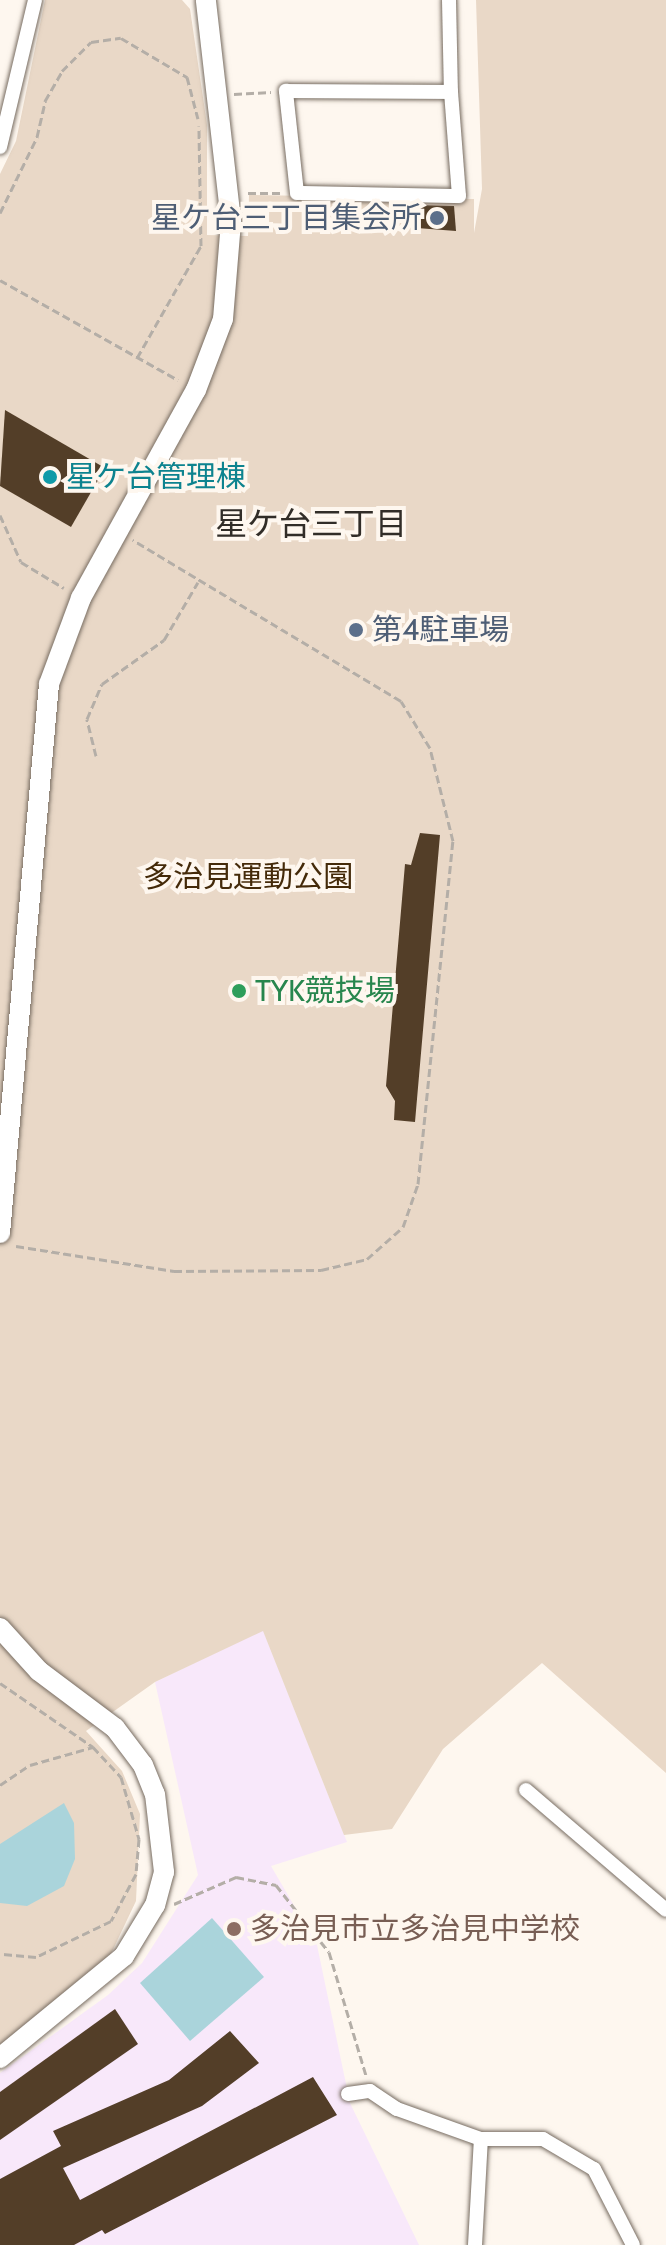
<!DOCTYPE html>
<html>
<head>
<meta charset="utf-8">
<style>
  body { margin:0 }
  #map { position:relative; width:666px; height:2245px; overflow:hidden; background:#fef7ef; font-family:Cabin,"Noto Sans JP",sans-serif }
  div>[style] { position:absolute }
  .education>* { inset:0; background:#f8e8fa }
  .green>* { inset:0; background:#e9d8c7 }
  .water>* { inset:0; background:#aad4db }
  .building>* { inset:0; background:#533e28 }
  .path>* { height:3px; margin-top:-1.5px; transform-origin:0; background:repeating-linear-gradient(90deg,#b4aea7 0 8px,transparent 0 12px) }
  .roads { filter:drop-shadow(0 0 2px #776c61) drop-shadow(0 0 2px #776c61) }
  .street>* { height:14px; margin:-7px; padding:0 7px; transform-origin:7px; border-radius:7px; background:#fff }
  .secondary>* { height:20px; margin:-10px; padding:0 10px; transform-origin:10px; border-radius:10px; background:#fff }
  .dots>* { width:22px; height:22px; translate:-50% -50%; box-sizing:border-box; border:4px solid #fef7ef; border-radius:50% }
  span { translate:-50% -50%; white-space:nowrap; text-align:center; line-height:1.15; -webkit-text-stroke:8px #fef7ef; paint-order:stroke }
  .service-label { font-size:30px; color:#4e5e75 }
  .right { translate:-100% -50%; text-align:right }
  .left { translate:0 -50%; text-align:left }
  .culture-label { font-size:30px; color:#0d838f }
  .park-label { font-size:30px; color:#442a09 }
  .leisure-label { font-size:30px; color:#27864d }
  .education-label { font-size:30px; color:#785e54 }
  .neighbourhood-label { font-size:32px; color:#312d28 }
</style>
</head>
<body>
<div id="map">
  <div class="education">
    <i style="clip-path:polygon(263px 1630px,347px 1842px,271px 1866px,317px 1945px,350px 2103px,419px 2245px,0 2245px,0 2073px,108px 1995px,142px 1963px,198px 1875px,155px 1682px)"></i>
  </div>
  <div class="green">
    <i style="clip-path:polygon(45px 0,182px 0,190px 9px,207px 125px,207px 235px,248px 236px,249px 195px,474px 199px,474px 233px,482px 189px,476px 0,666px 0,666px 1773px,542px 1663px,443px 1749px,392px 1829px,344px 1835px,263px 1631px,155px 1682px,86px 1731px,122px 1771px,140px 1814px,136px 1901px,108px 1960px,0 2050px,0 174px,16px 141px)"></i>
  </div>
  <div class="water">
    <i style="clip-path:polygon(64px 1803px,74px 1823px,75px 1859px,64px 1886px,27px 1906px,0 1903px,0 1844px)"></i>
    <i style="clip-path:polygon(212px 1918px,264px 1977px,190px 2041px,140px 1983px)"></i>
  </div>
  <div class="building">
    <i style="clip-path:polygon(416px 205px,454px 206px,456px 231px,417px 228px)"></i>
    <i style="clip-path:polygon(5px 410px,105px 468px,71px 527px,0 486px)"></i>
    <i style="clip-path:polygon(420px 833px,440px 835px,415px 1122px,394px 1120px,395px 1101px,386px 1086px,405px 864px,411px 865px)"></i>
    <i style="clip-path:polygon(115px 2009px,138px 2044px,0 2140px,0 2092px)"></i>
    <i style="clip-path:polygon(230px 2031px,259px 2063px,202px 2106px,63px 2168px,80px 2200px,313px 2077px,337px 2115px,105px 2234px,102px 2230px,74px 2245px,0 2245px,0 2179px,61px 2146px,53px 2131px,169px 2080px)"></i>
  </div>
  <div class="path">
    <i style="left:234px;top:94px;width:37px;rotate:-3deg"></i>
    <i style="left:248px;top:193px;width:33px"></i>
    <i style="left:0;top:213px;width:85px;rotate:-64deg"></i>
    <i style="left:37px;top:137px;width:37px;rotate:-77deg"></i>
    <i style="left:45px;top:101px;width:34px;rotate:-60deg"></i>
    <i style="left:62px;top:71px;width:41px;rotate:-45deg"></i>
    <i style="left:91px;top:42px;width:30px;rotate:-8deg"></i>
    <i style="left:121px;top:38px;width:77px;rotate:30.6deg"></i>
    <i style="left:187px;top:77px;width:43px;rotate:75.3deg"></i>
    <i style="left:0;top:280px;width:204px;rotate:29.3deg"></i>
    <i style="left:137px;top:358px;width:129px;rotate:-60.3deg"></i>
    <i style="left:201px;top:246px;width:120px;rotate:-91deg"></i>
    <i style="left:0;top:515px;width:51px;rotate:65.9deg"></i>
    <i style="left:21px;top:562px;width:50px;rotate:31.2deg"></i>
    <i style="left:96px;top:756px;width:38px;rotate:-104deg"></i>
    <i style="left:87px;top:719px;width:38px;rotate:-67deg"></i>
    <i style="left:102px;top:684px;width:76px;rotate:-35.4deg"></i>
    <i style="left:164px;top:640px;width:67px;rotate:-59.6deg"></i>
    <i style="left:16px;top:1246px;width:160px;rotate:9deg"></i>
    <i style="left:174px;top:1271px;width:147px;rotate:-0.4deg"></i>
    <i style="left:321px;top:1270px;width:47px;rotate:-13.4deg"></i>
    <i style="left:367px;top:1259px;width:48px;rotate:-41.6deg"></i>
    <i style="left:403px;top:1227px;width:46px;rotate:-70.8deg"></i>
    <i style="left:418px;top:1184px;width:345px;rotate:-84.2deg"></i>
    <i style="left:453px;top:841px;width:96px;rotate:-103.9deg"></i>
    <i style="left:430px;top:748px;width:55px;rotate:-121.7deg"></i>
    <i style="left:401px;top:701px;width:313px;rotate:-149deg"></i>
    <i style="left:0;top:1683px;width:113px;rotate:34.5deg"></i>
    <i style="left:93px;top:1747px;width:41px;rotate:47deg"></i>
    <i style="left:121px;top:1777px;width:65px;rotate:73.8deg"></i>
    <i style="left:139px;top:1839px;width:35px;rotate:95deg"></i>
    <i style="left:136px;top:1874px;width:53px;rotate:118deg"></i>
    <i style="left:111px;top:1921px;width:83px;rotate:154.4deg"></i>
    <i style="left:36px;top:1957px;width:36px;rotate:-175deg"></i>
    <i style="left:0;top:1785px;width:36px;rotate:-34deg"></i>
    <i style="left:30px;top:1765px;width:66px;rotate:-15.9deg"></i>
    <i style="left:174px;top:1904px;width:68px;rotate:-23.5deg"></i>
    <i style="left:236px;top:1877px;width:41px;rotate:11.3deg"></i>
    <i style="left:276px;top:1885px;width:85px;rotate:51.7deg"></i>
    <i style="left:329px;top:1952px;width:128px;rotate:73.3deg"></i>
  </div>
  <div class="roads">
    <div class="street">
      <i style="left:449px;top:0;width:92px;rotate:88.8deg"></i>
      <i style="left:286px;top:91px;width:165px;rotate:0.3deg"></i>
      <i style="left:451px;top:92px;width:104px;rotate:85.6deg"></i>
      <i style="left:459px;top:196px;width:162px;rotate:-178.9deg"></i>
      <i style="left:297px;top:193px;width:103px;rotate:-96.2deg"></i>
      <i style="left:0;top:147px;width:151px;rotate:-76.6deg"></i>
      <i style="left:526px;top:1790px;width:184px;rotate:40.6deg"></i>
      <i style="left:348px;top:2094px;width:22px;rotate:-8deg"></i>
      <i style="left:370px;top:2091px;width:32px;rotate:34deg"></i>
      <i style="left:397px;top:2109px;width:89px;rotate:19.7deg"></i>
      <i style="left:475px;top:2245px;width:106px;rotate:-86.8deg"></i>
      <i style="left:481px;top:2139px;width:62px"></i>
      <i style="left:543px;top:2139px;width:59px;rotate:30.5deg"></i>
      <i style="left:594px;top:2169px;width:85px;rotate:62.8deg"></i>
    </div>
    <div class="secondary">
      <i style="left:0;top:1233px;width:551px;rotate:-84.9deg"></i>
      <i style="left:49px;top:684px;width:92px;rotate:-69.6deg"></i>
      <i style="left:81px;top:598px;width:238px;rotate:-61.1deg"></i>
      <i style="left:196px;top:390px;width:76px;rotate:-69.2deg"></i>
      <i style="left:223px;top:319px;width:98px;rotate:-85.3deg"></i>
      <i style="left:231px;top:221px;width:222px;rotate:-96.5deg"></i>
      <i style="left:0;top:1628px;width:58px;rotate:47.8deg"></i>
      <i style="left:39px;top:1671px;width:95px;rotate:36.9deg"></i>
      <i style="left:115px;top:1728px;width:46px;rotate:52.9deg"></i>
      <i style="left:143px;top:1765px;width:31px;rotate:68deg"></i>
      <i style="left:155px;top:1794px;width:79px;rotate:83.4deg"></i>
      <i style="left:164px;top:1872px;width:34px;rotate:105deg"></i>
      <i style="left:155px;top:1905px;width:60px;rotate:121.3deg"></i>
      <i style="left:124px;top:1956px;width:161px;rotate:140.6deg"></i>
    </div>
  </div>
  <div class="dots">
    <i style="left:437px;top:218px;background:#5c6f8a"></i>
    <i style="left:50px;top:477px;background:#0f9aa8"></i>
    <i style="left:356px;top:630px;background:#5c6f8a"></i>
    <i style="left:239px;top:991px;background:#2e9e5b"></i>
    <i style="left:234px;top:1929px;background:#8d6e63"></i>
  </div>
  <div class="service-label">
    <span class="right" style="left:421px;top:218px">星ケ台三丁目集会所</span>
    <span class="left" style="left:372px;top:630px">第4駐車場</span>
  </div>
  <div class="culture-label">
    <span class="left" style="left:66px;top:477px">星ケ台管理棟</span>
  </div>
  <div class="park-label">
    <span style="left:248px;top:877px">多治見運動公園</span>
  </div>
  <div class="leisure-label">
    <span class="left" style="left:255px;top:991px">TYK競技場</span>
  </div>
  <div class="education-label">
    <span class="left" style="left:250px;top:1929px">多治見市立多治見中学校</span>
  </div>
  <div class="neighbourhood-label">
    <span style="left:311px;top:524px">星ケ台三丁目</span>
  </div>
</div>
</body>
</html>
